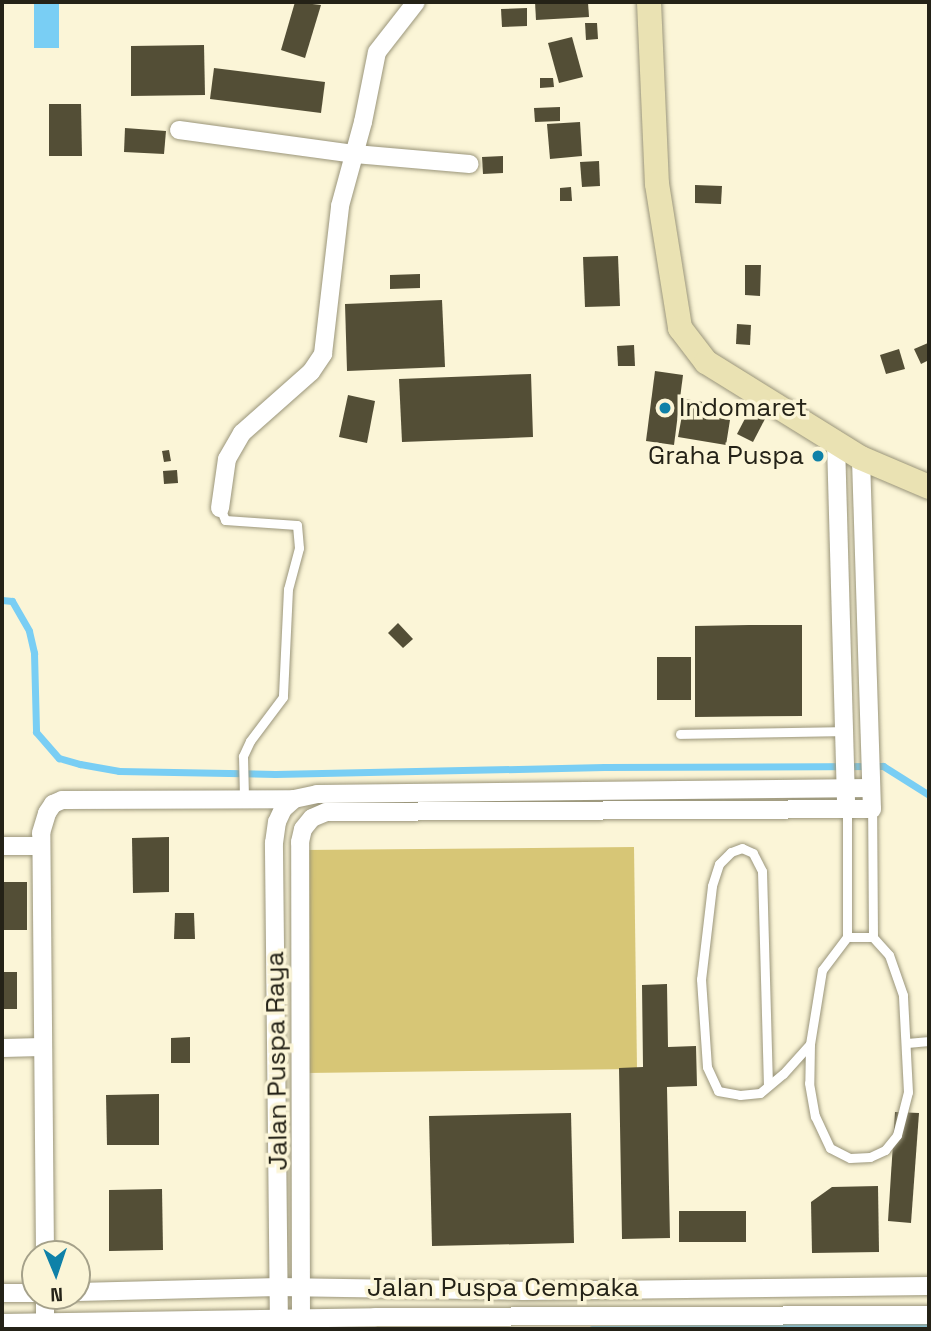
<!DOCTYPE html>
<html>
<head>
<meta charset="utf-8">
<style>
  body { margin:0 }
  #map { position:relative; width:931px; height:1331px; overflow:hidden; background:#fbf5d7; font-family:"Space Grotesk",sans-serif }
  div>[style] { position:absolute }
  .green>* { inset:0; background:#d7c676 }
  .water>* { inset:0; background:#79cef4 }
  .stream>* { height:7px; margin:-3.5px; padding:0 3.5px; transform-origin:3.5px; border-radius:3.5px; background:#79cef4 }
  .building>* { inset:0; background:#534e36 }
  .roads { filter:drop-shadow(0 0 2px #9a957a) drop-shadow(0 0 2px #9a957a) }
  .service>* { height:9px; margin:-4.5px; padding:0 4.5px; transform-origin:4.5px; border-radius:4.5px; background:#fff }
  .minor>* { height:18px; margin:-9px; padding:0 9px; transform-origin:9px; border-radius:9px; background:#fff }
  .secondary>* { height:24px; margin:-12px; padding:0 12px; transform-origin:12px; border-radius:12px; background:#eae2b3 }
  .dots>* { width:19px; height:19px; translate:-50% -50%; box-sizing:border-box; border:4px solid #fbf5d7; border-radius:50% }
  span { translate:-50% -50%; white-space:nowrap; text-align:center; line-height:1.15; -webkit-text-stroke:7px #fbf5d7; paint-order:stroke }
  .poi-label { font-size:26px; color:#242217 }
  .left { translate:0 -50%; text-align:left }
  .right { translate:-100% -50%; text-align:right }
  .street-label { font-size:26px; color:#242217 }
  .frame { position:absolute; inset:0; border:4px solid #242217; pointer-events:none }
  .north { position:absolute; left:21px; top:1240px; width:70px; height:70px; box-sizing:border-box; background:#fbf5d7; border:2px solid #a5a18a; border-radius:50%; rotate:178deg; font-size:19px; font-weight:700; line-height:28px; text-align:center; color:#242217 }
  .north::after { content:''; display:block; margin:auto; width:24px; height:32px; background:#0f81a8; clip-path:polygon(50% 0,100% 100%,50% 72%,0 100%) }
</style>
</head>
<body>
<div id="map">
  <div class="green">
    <i style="clip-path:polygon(634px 847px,637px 1069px,306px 1073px,304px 850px)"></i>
  </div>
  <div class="water">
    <i style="clip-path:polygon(34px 2px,59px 2px,59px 48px,34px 48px)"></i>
  </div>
  <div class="stream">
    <i style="left:2px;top:600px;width:10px;rotate:6deg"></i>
    <i style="left:12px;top:601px;width:34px;rotate:60deg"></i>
    <i style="left:29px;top:631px;width:23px;rotate:77deg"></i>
    <i style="left:34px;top:653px;width:79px;rotate:88.5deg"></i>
    <i style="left:36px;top:732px;width:35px;rotate:49deg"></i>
    <i style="left:59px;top:758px;width:22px;rotate:16deg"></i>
    <i style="left:80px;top:764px;width:40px;rotate:10deg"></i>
    <i style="left:119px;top:771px;width:156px;rotate:1.1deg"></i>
    <i style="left:275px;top:774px;width:329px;rotate:-1.2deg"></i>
    <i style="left:604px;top:767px;width:279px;rotate:-0.2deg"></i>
    <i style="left:883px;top:766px;width:54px;rotate:32.2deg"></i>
    <i style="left:592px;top:1329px;width:337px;rotate:-0.5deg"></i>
  </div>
  <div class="building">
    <i style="clip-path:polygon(295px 2px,321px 5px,305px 58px,281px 50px)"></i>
    <i style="clip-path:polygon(535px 2px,588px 2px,589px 17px,536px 20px)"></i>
    <i style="clip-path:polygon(527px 8px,527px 26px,502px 27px,501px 9px)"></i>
    <i style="clip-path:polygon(585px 23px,597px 23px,598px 39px,586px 40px)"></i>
    <i style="clip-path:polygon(572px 37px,583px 77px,559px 83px,548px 43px)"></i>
    <i style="clip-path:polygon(204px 45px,205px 95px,131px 96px,131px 46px)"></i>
    <i style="clip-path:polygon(214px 68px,325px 82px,321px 113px,210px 99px)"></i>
    <i style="clip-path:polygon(540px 78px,553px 78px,554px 87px,540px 88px)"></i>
    <i style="clip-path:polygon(49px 104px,81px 104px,82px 156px,49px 156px)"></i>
    <i style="clip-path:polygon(560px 107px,560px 121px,535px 122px,534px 108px)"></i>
    <i style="clip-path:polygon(580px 122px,582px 156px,550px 159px,547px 124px)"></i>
    <i style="clip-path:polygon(125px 128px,166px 131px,164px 154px,124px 152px)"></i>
    <i style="clip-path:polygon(503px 156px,503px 173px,483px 174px,482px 157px)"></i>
    <i style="clip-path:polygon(599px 161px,600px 186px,582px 187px,580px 162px)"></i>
    <i style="clip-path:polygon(695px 185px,722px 186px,721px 204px,695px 203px)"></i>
    <i style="clip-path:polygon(571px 187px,572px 201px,560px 201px,560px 188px)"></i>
    <i style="clip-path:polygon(618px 256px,620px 306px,585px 307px,583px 257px)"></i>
    <i style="clip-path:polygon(745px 265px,761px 265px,760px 296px,745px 295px)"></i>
    <i style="clip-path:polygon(420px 274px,420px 288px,390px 289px,390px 275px)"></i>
    <i style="clip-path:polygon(442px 300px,445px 367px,347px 371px,345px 304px)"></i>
    <i style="clip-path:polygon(737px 324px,751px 325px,750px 345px,736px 344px)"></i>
    <i style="clip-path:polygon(928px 343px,929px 360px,921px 364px,914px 349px)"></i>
    <i style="clip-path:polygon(634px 345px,635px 366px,618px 366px,617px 346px)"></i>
    <i style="clip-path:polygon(899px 349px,905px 369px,886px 374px,880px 355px)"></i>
    <i style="clip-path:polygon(655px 371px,683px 375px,674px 445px,646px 441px)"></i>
    <i style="clip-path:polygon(531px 374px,533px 437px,402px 442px,399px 379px)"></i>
    <i style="clip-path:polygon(348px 395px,375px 401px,367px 443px,339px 437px)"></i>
    <i style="clip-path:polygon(685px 399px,709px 403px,707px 416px,730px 420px,726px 445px,678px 437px)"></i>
    <i style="clip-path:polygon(751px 407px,767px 415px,753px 442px,737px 434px)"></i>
    <i style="clip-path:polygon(169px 450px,171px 461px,164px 462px,162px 451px)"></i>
    <i style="clip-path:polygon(177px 470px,178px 483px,164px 484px,163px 471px)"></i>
    <i style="clip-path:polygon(398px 623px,413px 639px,403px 648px,388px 633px)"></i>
    <i style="clip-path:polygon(749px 625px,802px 625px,802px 716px,695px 717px,695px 626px)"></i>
    <i style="clip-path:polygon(657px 657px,691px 657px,691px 700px,657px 700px)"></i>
    <i style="clip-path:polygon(169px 837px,169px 892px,133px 893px,132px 838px)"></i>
    <i style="clip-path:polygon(2px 882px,27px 882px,27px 930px,2px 930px)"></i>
    <i style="clip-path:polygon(175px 913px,194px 913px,195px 939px,174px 939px)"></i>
    <i style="clip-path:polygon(2px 972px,17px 972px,17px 1009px,2px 1009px)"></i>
    <i style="clip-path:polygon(667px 984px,668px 1047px,696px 1046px,697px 1086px,667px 1087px,670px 1238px,622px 1239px,619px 1068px,643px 1067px,642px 985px)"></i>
    <i style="clip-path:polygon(190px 1037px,190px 1063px,171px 1063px,171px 1038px)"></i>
    <i style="clip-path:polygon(159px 1094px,159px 1145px,107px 1145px,106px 1095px)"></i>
    <i style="clip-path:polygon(895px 1112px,919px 1113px,911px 1223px,888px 1221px)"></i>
    <i style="clip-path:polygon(571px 1113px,574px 1243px,432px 1246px,429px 1116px)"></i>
    <i style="clip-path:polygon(878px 1186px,879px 1252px,812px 1253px,811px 1202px,832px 1187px)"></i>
    <i style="clip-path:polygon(162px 1189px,163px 1250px,109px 1251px,109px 1190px)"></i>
    <i style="clip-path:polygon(679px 1211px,746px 1211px,746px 1242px,679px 1242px)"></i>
  </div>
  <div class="roads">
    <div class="service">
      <i style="left:220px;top:508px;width:13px;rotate:67deg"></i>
      <i style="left:225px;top:520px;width:72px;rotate:4deg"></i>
      <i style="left:297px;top:525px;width:23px;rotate:85deg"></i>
      <i style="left:299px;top:548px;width:42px;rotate:105deg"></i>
      <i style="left:288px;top:589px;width:108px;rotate:92.7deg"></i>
      <i style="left:283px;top:697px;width:55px;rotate:126.9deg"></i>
      <i style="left:250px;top:741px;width:17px;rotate:115deg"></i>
      <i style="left:243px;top:756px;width:41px;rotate:88.6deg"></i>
      <i style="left:680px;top:734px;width:165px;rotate:-1deg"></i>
      <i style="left:847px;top:808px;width:129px;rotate:90deg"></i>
      <i style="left:847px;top:937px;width:41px;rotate:127.1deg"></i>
      <i style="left:822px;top:970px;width:75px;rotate:99.2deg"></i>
      <i style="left:810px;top:1044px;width:39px;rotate:91deg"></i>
      <i style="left:809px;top:1083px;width:34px;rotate:80deg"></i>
      <i style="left:815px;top:1116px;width:35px;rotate:65deg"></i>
      <i style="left:830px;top:1148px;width:22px;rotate:27deg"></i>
      <i style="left:850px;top:1158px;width:20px;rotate:-3deg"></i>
      <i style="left:870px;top:1157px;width:17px;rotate:-25deg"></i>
      <i style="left:885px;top:1150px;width:19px;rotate:-51deg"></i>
      <i style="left:897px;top:1135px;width:44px;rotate:-75.7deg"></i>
      <i style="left:908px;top:1092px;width:97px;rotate:-93deg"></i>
      <i style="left:903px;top:995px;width:42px;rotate:-109.3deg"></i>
      <i style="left:889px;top:955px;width:24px;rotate:-132deg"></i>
      <i style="left:873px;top:937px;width:128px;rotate:-90.4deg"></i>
      <i style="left:847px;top:937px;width:26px"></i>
      <i style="left:907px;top:1043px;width:22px;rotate:-5deg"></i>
      <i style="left:768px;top:1086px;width:215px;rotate:-91.6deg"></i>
      <i style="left:762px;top:871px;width:20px;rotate:-117deg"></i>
      <i style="left:753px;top:853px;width:12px;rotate:-156deg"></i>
      <i style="left:742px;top:848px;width:12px;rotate:160deg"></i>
      <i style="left:731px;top:852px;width:17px;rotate:135deg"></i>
      <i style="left:719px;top:864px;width:23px;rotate:108deg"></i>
      <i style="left:712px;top:886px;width:94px;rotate:96.7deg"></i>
      <i style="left:701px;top:979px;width:88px;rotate:86.1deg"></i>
      <i style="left:707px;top:1067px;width:26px;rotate:65deg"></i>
      <i style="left:718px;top:1091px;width:22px;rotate:10deg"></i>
      <i style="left:740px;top:1095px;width:20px;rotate:-6deg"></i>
      <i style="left:760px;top:1093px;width:30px;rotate:-40deg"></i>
      <i style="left:783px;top:1074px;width:40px;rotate:-48deg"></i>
    </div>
    <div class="minor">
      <i style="left:179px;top:130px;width:178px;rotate:7.8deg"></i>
      <i style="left:355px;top:154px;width:115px;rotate:5deg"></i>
      <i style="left:836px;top:443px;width:358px;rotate:88.4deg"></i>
      <i style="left:220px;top:508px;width:49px;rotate:-81.9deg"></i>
      <i style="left:227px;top:459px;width:30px;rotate:-60deg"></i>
      <i style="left:242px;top:433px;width:92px;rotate:-41.5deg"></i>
      <i style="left:311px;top:372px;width:22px;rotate:-56deg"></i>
      <i style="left:323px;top:354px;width:149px;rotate:-83.4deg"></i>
      <i style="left:340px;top:206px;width:87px;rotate:-74.7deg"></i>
      <i style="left:363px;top:122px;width:71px;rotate:-78.7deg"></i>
      <i style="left:377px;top:52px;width:63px;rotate:-52deg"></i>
      <i style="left:2px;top:846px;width:39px"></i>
      <i style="left:2px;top:1048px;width:41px;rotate:-1.4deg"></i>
      <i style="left:45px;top:1254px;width:421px;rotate:-90.5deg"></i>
      <i style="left:41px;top:833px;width:21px;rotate:-73deg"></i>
      <i style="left:47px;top:813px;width:11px;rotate:-56deg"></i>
      <i style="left:53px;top:804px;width:10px;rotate:-24deg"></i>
      <i style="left:62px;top:800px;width:232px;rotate:-0.2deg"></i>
      <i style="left:294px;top:799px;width:24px;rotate:-12deg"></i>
      <i style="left:317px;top:794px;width:554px;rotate:-0.62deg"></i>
      <i style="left:77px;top:1292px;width:202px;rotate:-1.4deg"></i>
      <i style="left:279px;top:1287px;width:243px;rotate:0.9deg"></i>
      <i style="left:522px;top:1291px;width:407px;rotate:-0.7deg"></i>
      <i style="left:2px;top:1293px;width:33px"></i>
      <i style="left:45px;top:1296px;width:33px;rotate:90deg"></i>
      <i style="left:2px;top:1323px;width:373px;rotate:-0.9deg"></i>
      <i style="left:375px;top:1317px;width:554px;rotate:-0.21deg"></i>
      <i style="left:279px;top:1329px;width:486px;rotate:-90.6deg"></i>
      <i style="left:274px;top:843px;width:21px;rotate:-82deg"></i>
      <i style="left:277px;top:822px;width:14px;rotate:-65deg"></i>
      <i style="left:283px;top:809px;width:15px;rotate:-42deg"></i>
      <i style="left:301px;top:1329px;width:487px;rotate:-90.1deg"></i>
      <i style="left:300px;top:842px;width:13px;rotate:-77deg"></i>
      <i style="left:303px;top:829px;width:14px;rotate:-51deg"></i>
      <i style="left:312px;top:818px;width:15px;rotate:-23deg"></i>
      <i style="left:326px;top:812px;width:546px;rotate:-0.31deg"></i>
      <i style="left:872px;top:809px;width:351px;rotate:-91.8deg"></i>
    </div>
    <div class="secondary">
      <i style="left:649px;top:2px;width:182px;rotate:87.5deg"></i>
      <i style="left:657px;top:184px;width:146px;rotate:80.9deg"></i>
      <i style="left:680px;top:328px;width:43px;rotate:52.6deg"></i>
      <i style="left:706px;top:362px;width:182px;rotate:31.8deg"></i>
      <i style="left:861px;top:458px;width:74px;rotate:23.1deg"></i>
    </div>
  </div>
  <div class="dots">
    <i style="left:665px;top:408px;background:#0f81a8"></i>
    <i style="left:818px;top:456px;background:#0f81a8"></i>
  </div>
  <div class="poi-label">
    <span class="left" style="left:679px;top:408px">Indomaret</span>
    <span class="right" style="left:804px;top:456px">Graha Puspa</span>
  </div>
  <div class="street-label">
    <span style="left:277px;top:1061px;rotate:-91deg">Jalan Puspa Raya</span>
    <span style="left:503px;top:1288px">Jalan Puspa Cempaka</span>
  </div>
  <div class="frame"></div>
  <div class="north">N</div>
</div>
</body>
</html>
